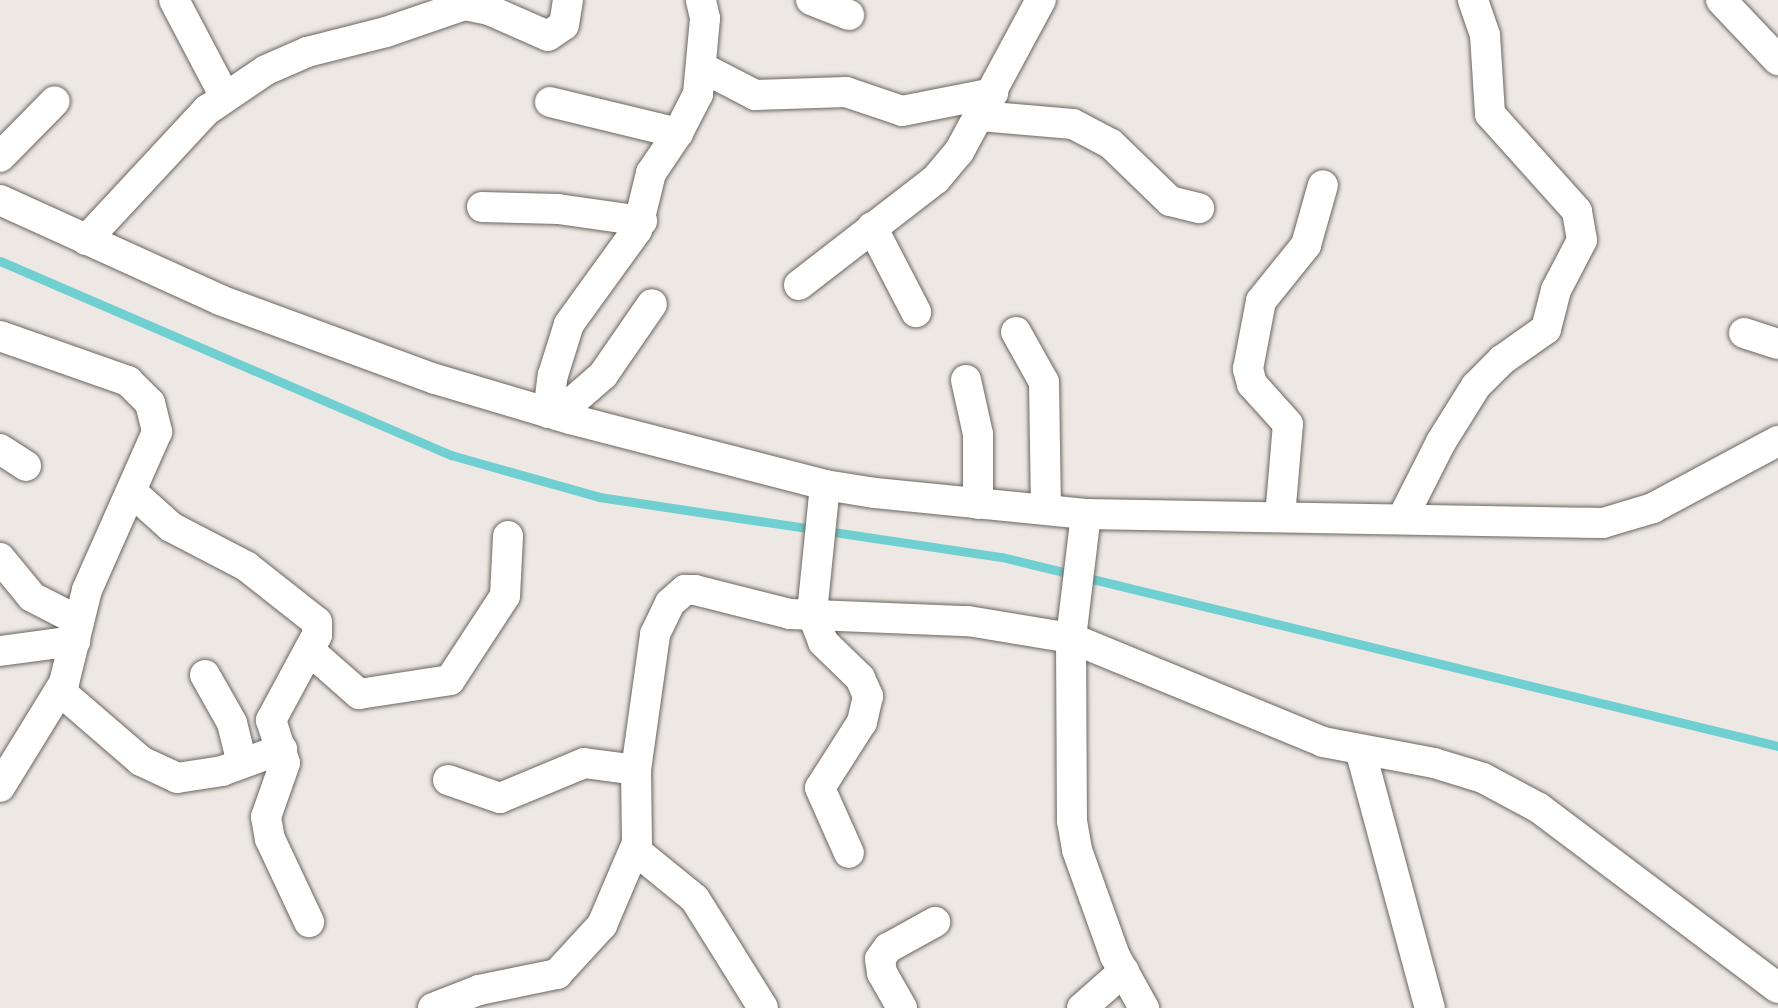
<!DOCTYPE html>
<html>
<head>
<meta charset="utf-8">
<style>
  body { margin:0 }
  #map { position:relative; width:1778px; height:1008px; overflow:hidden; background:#ede8e3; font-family:Signika,sans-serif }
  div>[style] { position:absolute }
  .stream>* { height:9px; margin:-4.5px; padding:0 4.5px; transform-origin:4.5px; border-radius:4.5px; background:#70cfd1 }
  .roads { filter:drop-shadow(0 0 2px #6a6561) drop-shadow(0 0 2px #6a6561) }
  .minor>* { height:30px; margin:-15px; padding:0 15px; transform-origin:15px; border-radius:15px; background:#fff }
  span { translate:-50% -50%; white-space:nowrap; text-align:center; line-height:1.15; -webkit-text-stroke:6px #faf5f0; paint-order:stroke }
</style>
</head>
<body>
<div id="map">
  <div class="stream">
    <i style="left:0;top:261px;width:491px;rotate:23.3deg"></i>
    <i style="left:451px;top:455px;width:154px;rotate:15.8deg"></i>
    <i style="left:599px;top:497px;width:407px;rotate:8.5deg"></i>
    <i style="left:1002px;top:557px;width:799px;rotate:13.69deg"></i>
  </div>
  <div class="roads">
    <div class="minor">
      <i style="left:174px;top:0;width:107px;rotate:62.2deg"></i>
      <i style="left:811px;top:0;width:41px;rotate:21.5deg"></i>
      <i style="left:1721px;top:0;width:83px;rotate:46.5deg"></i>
      <i style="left:703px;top:68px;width:59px;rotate:27.4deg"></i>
      <i style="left:755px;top:95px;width:91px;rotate:-1.9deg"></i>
      <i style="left:846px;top:92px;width:59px;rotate:18.7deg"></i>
      <i style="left:902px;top:111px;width:93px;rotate:-11.2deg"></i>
      <i style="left:550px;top:102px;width:132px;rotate:13.6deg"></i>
      <i style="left:980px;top:116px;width:93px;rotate:4.9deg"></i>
      <i style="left:1073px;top:124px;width:43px;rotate:27.8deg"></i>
      <i style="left:1111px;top:144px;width:82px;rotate:44deg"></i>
      <i style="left:1170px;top:201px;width:30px;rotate:14deg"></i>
      <i style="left:0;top:157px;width:78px;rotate:-45.5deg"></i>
      <i style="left:0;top:200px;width:242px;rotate:24.4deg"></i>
      <i style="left:220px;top:300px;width:229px;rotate:20.2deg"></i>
      <i style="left:435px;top:379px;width:141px;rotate:16.5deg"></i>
      <i style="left:570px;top:419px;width:263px;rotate:14.5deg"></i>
      <i style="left:825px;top:485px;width:51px;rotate:9.1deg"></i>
      <i style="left:875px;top:493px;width:212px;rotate:5.7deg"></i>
      <i style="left:1086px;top:514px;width:517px;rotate:1deg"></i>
      <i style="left:1603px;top:523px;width:52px;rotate:-16.7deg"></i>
      <i style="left:1653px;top:508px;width:142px;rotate:-28.2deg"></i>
      <i style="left:482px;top:207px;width:76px;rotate:1.5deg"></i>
      <i style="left:558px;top:209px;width:85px;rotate:8.1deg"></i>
      <i style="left:872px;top:227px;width:96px;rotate:62.6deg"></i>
      <i style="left:86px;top:240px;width:178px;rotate:-47.1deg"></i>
      <i style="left:207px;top:110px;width:71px;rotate:-34.1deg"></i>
      <i style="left:266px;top:70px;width:45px;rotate:-23.7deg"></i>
      <i style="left:307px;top:52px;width:81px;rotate:-14.2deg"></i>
      <i style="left:386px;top:32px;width:83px;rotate:-18.9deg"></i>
      <i style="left:465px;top:5px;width:25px;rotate:12deg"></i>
      <i style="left:489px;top:10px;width:64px;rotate:23.8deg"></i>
      <i style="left:548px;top:36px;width:19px;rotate:-35deg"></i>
      <i style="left:564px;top:25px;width:25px;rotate:-81deg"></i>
      <i style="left:799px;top:285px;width:173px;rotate:-37.7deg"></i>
      <i style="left:936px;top:179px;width:35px;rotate:-50deg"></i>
      <i style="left:959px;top:152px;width:173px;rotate:-61.7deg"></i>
      <i style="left:1016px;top:332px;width:57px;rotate:60.8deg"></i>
      <i style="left:1044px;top:382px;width:127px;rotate:89.1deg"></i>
      <i style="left:1744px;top:333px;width:36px;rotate:18deg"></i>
      <i style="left:0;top:336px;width:136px;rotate:19.4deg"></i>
      <i style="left:128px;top:381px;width:31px;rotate:45deg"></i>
      <i style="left:150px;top:403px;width:30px;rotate:76deg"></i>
      <i style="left:157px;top:432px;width:173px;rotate:113.9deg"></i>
      <i style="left:87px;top:590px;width:96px;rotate:103.9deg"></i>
      <i style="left:64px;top:683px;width:122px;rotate:121.6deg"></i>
      <i style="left:966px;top:380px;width:55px;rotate:77.5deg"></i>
      <i style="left:978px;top:434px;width:70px;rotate:90deg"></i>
      <i style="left:548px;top:413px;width:38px;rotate:-83deg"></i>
      <i style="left:553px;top:375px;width:53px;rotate:-72.6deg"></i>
      <i style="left:569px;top:324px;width:116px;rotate:-54.1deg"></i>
      <i style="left:637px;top:230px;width:59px;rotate:-76.2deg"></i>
      <i style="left:651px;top:173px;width:48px;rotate:-56deg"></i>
      <i style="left:678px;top:133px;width:44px;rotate:-62.9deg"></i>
      <i style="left:698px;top:94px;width:76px;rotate:-84.7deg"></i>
      <i style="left:705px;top:18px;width:18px;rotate:-103deg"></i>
      <i style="left:557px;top:415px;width:61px;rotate:-41deg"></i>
      <i style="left:603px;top:375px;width:86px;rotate:-55.4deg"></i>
      <i style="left:0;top:449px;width:31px;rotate:33deg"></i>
      <i style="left:825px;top:485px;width:129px;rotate:95.8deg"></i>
      <i style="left:812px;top:613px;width:31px;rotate:69deg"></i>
      <i style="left:823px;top:642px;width:52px;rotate:44.2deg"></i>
      <i style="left:860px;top:678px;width:20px;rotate:66deg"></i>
      <i style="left:868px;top:696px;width:27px;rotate:103deg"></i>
      <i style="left:862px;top:722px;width:78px;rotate:122.5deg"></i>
      <i style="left:820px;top:788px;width:71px;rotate:66deg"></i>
      <i style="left:132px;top:492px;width:52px;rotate:41.9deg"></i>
      <i style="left:171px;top:527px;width:85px;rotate:27.5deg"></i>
      <i style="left:246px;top:566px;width:90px;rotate:38.3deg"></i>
      <i style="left:317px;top:622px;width:13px;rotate:90deg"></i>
      <i style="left:317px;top:635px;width:97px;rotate:118.4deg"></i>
      <i style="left:271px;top:720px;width:45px;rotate:72deg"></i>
      <i style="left:285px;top:763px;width:57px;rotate:109.4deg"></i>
      <i style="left:266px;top:817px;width:22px;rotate:80deg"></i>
      <i style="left:270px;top:839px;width:92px;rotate:64.8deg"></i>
      <i style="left:1086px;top:514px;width:125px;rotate:96.9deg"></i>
      <i style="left:1071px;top:638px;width:183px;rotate:89.7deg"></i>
      <i style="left:1072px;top:821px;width:29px;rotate:80deg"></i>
      <i style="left:1077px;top:850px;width:113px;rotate:70.3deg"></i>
      <i style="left:1115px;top:956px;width:60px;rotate:60.9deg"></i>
      <i style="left:1280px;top:517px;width:93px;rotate:-85.1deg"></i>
      <i style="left:1288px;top:424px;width:54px;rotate:-132deg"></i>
      <i style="left:1252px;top:384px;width:16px;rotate:-105deg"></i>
      <i style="left:1248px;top:369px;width:69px;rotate:-79.2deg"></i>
      <i style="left:1261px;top:301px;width:72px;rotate:-51.2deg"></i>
      <i style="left:1306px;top:245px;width:62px;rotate:-74.2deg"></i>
      <i style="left:1402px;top:519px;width:86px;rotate:-63.1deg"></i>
      <i style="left:1441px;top:442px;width:66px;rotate:-58deg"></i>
      <i style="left:1476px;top:386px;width:37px;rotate:-45deg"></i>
      <i style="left:1502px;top:360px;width:54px;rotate:-35.2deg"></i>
      <i style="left:1546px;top:329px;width:40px;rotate:-75.6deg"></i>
      <i style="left:1556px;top:290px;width:56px;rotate:-62.5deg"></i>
      <i style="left:1582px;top:240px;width:29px;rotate:-100deg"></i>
      <i style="left:1577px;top:211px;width:130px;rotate:-131.9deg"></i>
      <i style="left:1490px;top:114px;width:79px;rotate:-93.6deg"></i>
      <i style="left:1485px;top:35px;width:37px;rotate:-109deg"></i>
      <i style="left:0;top:558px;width:50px;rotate:50.6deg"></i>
      <i style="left:32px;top:597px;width:53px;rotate:27.1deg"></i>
      <i style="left:309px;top:650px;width:67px;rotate:41.3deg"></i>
      <i style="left:359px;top:694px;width:92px;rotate:-8.7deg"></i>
      <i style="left:450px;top:680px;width:100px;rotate:-56.8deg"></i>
      <i style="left:505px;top:596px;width:60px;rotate:-87.1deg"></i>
      <i style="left:0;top:651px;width:76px;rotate:-7.6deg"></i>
      <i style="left:205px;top:675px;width:55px;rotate:60.6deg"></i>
      <i style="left:232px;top:723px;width:41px;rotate:76deg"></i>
      <i style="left:60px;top:691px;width:107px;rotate:40.8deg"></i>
      <i style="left:141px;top:761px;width:40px;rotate:25deg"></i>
      <i style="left:177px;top:778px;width:46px;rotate:-8.8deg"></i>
      <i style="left:222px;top:771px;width:64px;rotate:-20.1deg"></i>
      <i style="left:1361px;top:753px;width:264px;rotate:74.9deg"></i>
      <i style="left:448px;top:780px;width:55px;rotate:19.1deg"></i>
      <i style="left:500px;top:798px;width:91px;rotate:-22.6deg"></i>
      <i style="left:584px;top:763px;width:52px;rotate:7.7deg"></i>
      <i style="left:635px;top:850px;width:77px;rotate:39.2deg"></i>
      <i style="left:695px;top:899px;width:128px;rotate:58deg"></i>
      <i style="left:433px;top:1008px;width:49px;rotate:-21.4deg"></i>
      <i style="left:479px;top:990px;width:80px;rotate:-11.6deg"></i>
      <i style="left:557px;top:974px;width:67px;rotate:-47.4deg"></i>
      <i style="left:602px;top:925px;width:89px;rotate:-66.9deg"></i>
      <i style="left:637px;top:843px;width:73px;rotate:-90.8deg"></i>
      <i style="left:636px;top:770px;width:137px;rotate:-82deg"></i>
      <i style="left:655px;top:634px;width:34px;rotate:-64deg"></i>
      <i style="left:670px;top:603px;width:20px;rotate:-41deg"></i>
      <i style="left:685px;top:590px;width:10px"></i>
      <i style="left:695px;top:590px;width:98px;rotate:14.2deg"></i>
      <i style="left:790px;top:614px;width:178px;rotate:2.3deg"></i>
      <i style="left:968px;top:621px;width:104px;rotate:9.4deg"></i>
      <i style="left:1071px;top:638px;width:273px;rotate:22.4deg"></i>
      <i style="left:1323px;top:742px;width:113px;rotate:10.7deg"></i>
      <i style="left:1434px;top:763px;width:51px;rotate:17deg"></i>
      <i style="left:1483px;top:778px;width:64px;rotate:28.2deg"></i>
      <i style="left:1539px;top:808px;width:299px;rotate:37deg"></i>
      <i style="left:902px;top:1008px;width:40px;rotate:-119.7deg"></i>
      <i style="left:882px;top:973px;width:14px;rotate:-98deg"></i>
      <i style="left:880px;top:959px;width:14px;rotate:-54deg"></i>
      <i style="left:888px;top:948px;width:54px;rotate:-29deg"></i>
      <i style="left:1082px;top:1008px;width:56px;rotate:-41.4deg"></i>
    </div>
  </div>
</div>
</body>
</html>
